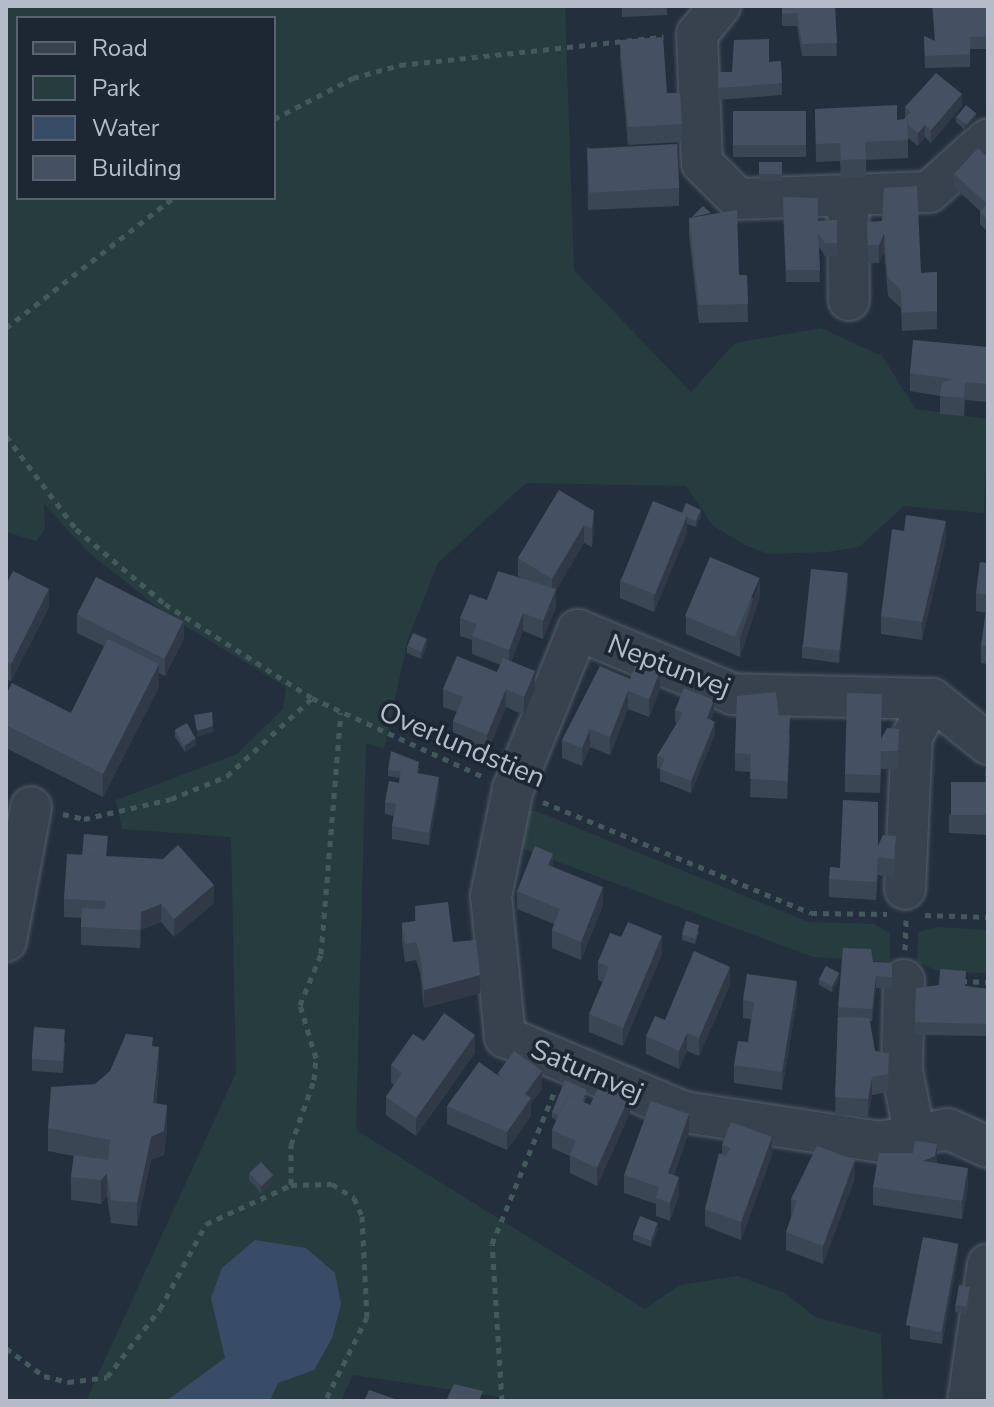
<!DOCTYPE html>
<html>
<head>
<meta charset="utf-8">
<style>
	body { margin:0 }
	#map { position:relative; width:994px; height:1407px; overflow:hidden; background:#242f3e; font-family:"Nunito Sans",sans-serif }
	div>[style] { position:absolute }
	.green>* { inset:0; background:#263c3f }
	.water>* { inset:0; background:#394c67 }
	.path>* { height:5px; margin-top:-2.5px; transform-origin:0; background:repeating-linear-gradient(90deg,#44595c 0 6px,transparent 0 12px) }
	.roads { filter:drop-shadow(0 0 2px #565f6c) drop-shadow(0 0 2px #565f6c) }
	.minor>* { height:40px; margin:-20px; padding:0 20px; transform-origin:20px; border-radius:20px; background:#38414e }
	.wall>* { inset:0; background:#3b4654; transform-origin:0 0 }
	.shaded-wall>* { inset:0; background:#303945 }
	.building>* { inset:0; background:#455162; transform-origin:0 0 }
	span { translate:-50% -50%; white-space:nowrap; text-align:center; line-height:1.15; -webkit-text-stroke:7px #1d2633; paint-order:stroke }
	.street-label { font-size:28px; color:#b4bcc9 }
	.frame { position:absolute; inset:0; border:8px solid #b4bcc9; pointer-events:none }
	.legend { position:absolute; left:16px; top:16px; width:260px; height:184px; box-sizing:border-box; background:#1d2633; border:2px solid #59626f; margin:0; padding:10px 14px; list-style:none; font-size:24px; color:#b4bcc9 }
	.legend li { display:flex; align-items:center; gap:16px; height:40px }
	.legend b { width:40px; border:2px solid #59626f }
</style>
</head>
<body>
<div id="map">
	<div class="green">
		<div style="clip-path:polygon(evenodd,6px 6px,565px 6px,574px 270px,691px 392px,735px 343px,821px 328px,882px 356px,916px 409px,988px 419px,984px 513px,904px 506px,859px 547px,828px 552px,769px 554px,745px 545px,713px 526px,686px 486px,526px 483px,438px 563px,408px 639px,384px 749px,366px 743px,356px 1130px,645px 1309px,679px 1285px,738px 1276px,785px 1293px,815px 1317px,881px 1334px,883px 1401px,526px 1401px,353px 1375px,341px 1401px,86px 1401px,236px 1073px,231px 837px,122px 829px,116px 800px,237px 754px,283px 709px,286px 687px,167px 615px,87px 551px,44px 504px,45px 530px,36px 541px,6px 532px,6px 6px,18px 18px,274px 18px,274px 198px,18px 198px,18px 18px)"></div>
		<div style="clip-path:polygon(521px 811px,536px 811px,809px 922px,874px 924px,890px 933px,890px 962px,813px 957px,513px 845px)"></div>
		<div style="clip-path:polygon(937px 927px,988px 930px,988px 973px,938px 971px,917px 962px,918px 932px)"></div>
	</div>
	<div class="water">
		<div style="clip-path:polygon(255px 1240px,306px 1248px,335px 1273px,341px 1304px,332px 1338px,314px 1370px,278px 1383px,270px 1401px,166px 1401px,225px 1358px,211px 1298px,222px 1268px)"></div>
	</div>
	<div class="path">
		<div style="left:274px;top:119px;width:89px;rotate:-27.4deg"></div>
		<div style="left:353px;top:78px;width:49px;rotate:-15.5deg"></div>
		<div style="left:400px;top:65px;width:265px;rotate:-6.1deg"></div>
		<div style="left:6px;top:328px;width:212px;rotate:-37.9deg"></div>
		<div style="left:6px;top:436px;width:116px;rotate:53deg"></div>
		<div style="left:76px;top:529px;width:116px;rotate:40.1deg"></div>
		<div style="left:165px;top:604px;width:174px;rotate:32.6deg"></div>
		<div style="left:312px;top:698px;width:192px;rotate:24.7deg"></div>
		<div style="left:543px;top:802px;width:290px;rotate:22.5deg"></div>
		<div style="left:811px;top:913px;width:76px;rotate:0.8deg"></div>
		<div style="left:63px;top:814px;width:22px;rotate:13deg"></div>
		<div style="left:84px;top:819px;width:89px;rotate:-12.9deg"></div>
		<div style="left:171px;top:799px;width:61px;rotate:-22.3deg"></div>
		<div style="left:227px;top:776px;width:115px;rotate:-42.5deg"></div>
		<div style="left:925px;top:915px;width:63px;rotate:1.8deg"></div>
		<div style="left:905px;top:950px;width:30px;rotate:-88deg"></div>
		<div style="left:961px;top:981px;width:27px;rotate:2deg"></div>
		<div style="left:291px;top:1185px;width:40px;rotate:-90deg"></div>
		<div style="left:291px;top:1145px;width:69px;rotate:-70.5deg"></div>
		<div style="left:314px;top:1080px;width:22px;rotate:-85deg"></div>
		<div style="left:316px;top:1058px;width:55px;rotate:-106.8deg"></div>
		<div style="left:300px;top:1005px;width:55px;rotate:-67.6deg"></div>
		<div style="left:321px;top:954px;width:242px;rotate:-85.3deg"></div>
		<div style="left:6px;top:1348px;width:47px;rotate:36.4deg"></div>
		<div style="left:44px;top:1376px;width:25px;rotate:14deg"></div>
		<div style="left:68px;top:1382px;width:39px;rotate:-7deg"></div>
		<div style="left:107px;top:1377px;width:86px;rotate:-52.1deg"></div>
		<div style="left:160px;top:1309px;width:97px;rotate:-61.6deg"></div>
		<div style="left:206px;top:1224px;width:94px;rotate:-24.6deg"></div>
		<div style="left:291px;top:1185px;width:41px;rotate:-1.4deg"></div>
		<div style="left:332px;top:1184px;width:26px;rotate:32deg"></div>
		<div style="left:354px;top:1198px;width:20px;rotate:66deg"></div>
		<div style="left:362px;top:1216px;width:101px;rotate:87.2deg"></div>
		<div style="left:367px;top:1317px;width:94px;rotate:116.6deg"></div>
		<div style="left:502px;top:1401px;width:157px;rotate:-93.6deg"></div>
		<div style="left:492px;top:1244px;width:163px;rotate:-67.7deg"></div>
	</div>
	<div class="roads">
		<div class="minor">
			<div style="left:720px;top:6px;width:36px;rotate:129deg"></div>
			<div style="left:697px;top:34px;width:129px;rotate:87.8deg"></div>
			<div style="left:702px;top:163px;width:51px;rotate:45deg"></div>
			<div style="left:738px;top:199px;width:191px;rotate:-2.1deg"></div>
			<div style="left:929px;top:192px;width:79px;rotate:-41.9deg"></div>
			<div style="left:848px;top:195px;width:105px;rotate:89.5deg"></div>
			<div style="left:988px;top:744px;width:72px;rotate:-141.2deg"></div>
			<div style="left:932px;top:699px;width:199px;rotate:-178.6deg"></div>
			<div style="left:733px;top:694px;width:168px;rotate:-157.6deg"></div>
			<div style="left:578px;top:630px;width:172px;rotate:112.2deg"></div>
			<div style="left:513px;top:789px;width:109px;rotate:101.6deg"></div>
			<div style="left:491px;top:896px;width:142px;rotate:84.3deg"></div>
			<div style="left:505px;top:1037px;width:194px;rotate:22.7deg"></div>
			<div style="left:684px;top:1112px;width:199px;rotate:8.7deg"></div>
			<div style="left:881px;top:1142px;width:68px;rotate:-11deg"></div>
			<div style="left:948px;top:1129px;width:44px;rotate:24.2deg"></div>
			<div style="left:905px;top:889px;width:152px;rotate:-87.4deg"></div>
			<div style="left:912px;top:737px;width:43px;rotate:-62.2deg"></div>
			<div style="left:6px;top:941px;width:136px;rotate:-79.4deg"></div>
			<div style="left:904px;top:980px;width:91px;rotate:91.3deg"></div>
			<div style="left:902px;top:1071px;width:66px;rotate:78.7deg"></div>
			<div style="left:968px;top:1401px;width:138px;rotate:-81.7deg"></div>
		</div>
	</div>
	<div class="wall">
		<div style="clip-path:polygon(622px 6px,667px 6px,667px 15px,622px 17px)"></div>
		<div style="clip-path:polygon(782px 6px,835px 6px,837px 56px,802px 56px,797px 26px,782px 26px)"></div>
		<div style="clip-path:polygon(932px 6px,969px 6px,969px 8px,987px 8px,988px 49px,970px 49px,970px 67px,925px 68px,924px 36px,935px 41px)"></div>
		<div style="clip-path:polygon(620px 40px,667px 93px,682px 124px,682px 142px,628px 145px,620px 58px)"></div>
		<div style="clip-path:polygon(781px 61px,782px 95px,718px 100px,718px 72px,732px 72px,769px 62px)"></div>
		<div style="clip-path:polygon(962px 106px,931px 143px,925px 137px,918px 146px,908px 138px,908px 158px,866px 160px,866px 177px,841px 178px,840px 161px,816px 162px,815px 109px,897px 120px,905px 119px,905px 107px)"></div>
		<div style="left:806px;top:111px;width:46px;height:73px;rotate:90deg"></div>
		<div style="clip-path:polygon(956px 116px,976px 120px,965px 130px,956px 122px)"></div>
		<div style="clip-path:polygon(587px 147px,679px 188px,679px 206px,588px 210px)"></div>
		<div style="clip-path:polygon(988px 158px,988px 232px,980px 224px,980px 211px,954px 187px,954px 174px)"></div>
		<div style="clip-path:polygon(759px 163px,782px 174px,782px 181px,759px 181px)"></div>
		<div style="clip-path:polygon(783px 210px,818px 221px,837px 220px,837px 256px,825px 256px,819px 247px,820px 282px,786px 282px)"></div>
		<div style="clip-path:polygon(689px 218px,739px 275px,747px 275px,748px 322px,699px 323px,689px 236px)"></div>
		<div style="clip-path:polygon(867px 222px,921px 273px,937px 272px,937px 329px,902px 331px,901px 308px,888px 296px,884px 252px,879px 263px,868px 263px)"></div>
		<div style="clip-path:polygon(988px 347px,988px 402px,965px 400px,964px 416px,940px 414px,940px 396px,910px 391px,910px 373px)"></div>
		<div style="clip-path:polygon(559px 490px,594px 529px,592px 547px,584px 543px,556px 590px,556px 607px,543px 639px,523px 631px,511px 662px,535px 689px,524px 715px,506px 707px,487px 753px,453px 739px,453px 721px,457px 712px,443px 707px,443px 689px,497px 672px,501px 665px,472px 654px,472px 640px,460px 636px,460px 618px,521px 578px,518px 576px,518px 558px)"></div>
		<div style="clip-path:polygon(682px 513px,701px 516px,696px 527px,687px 524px,687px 533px,654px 612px,620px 598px,620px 580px)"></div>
		<div style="clip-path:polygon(946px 539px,922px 640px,881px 634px,881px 616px)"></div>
		<div style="clip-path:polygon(988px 563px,988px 664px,981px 663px,981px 646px,986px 613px,976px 611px,976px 593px)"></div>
		<div style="clip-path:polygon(6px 585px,49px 607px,11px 681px,6px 679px)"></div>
		<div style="clip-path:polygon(848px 586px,839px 663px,802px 658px,802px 646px)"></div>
		<div style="clip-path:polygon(760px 596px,740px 657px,686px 634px,686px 616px)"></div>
		<div style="clip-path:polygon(77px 615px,184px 639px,165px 676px,159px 673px,159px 687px,103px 797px,6px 748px,6px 695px,71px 713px,104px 646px,77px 633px)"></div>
		<div style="clip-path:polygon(407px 646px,427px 646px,421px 659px,407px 653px)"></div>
		<div style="clip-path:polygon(630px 679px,660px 689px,649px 717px,628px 709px,610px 755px,590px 747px,582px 766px,562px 758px,562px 740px)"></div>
		<div style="clip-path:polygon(675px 710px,714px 712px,711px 720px,715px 734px,691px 793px,660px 781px,660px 769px,657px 768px,657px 756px,677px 723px,675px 722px)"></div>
		<div style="clip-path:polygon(779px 716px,790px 735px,787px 799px,750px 797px,751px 772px,735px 771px,735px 753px)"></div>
		<div style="clip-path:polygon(175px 730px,196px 745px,185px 752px,175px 737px)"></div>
		<div style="clip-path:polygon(882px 739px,899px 747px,898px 769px,881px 769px,880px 793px,845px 792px,845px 774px)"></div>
		<div style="clip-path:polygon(986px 765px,988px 765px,988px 835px,949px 833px,949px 815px,985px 782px)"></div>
		<div style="clip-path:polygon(419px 768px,418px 773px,439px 789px,429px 845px,392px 839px,392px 826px,394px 816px,385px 814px,385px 802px,399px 783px,400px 778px,388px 776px,388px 770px)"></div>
		<div style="clip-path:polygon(878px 845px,896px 854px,894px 877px,878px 875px,876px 900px,829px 897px,829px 879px,840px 868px)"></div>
		<div style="clip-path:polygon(107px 856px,214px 903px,174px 937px,161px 922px,141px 930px,140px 948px,81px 945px,81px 918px,64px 917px,64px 899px)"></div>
		<div style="clip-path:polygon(553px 867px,603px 905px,581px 960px,552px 948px,552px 930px,554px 924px,517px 909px,517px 891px)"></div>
		<div style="clip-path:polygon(415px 906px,453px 942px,480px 993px,424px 1008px,420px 973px,416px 960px,405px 962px,402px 941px,402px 923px,415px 921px)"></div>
		<div style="clip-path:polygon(699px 931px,695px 944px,682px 940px,682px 934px)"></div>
		<div style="clip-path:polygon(662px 954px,623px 1046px,589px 1032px,589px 1014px,603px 982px,598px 980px,598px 962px)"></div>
		<div style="clip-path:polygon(873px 962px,892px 963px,892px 989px,876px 988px,872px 1021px,870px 1021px,875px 1051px,889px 1071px,888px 1092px,872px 1095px,868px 1117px,835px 1115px,838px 1007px)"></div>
		<div style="clip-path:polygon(819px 979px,839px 979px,832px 992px,819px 985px)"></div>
		<div style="clip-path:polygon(730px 985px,699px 1056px,687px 1051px,679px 1069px,646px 1054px,646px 1036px,665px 1020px)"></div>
		<div style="clip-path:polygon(966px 986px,988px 989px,988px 1036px,915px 1035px,915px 1022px)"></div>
		<div style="clip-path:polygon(797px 999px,782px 1090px,734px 1083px,734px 1065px,748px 1042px,751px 1019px,743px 1018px,743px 1000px)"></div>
		<div style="clip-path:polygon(424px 1041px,475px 1053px,416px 1136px,386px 1115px,386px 1097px,394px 1085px,391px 1083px,391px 1065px)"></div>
		<div style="clip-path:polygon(65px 1042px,63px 1073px,32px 1071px,32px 1059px)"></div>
		<div style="clip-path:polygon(153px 1046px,159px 1070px,156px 1104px,167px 1128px,164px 1155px,151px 1160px,137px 1226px,111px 1223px,107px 1196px,101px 1204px,71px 1200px,71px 1177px,74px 1156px,48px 1151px,48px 1128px,95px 1084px)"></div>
		<div style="clip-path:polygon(498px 1073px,542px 1089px,531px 1103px,531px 1116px,507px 1150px,447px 1124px,447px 1106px,498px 1076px)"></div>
		<div style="clip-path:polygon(587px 1096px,584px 1103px,590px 1105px,630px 1113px,597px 1186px,570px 1173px,570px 1156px,552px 1148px,552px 1130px,556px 1120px,552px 1118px,552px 1112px)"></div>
		<div style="clip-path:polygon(689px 1132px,674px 1175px,679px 1195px,670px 1221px,656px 1216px,656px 1204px,624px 1193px,624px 1175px)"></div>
		<div style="clip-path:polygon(722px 1145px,772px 1155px,741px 1240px,705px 1226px,705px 1209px,722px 1155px)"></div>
		<div style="clip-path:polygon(937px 1163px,968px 1186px,962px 1219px,873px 1205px,873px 1187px)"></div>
		<div style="clip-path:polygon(249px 1173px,273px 1181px,261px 1193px,249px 1180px)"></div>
		<div style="clip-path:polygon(855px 1178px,823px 1264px,786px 1250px,786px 1232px,791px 1217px,791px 1199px)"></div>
		<div style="clip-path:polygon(658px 1229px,651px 1247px,633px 1240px,633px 1234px)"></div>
		<div style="clip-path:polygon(958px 1256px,942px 1344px,910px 1339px,910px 1326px)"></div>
		<div style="clip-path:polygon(970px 1293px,967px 1314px,955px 1312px,955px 1305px)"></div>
	</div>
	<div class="shaded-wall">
		<div style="clip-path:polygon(962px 94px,962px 106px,931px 143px,931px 130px)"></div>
		<div style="clip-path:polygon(976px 113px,976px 120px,965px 130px,965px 124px)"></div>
		<div style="clip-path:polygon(925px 125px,925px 137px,918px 146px,918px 133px)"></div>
		<div style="clip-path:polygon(884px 234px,884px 252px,879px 263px,879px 245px)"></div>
		<div style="clip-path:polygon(701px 510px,701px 516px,696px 527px,696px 521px)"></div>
		<div style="clip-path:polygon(594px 511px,594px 529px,592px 547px,592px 529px)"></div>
		<div style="clip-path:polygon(687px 515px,687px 533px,654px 612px,654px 594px)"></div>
		<div style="clip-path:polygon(946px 521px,946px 539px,922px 640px,922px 622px)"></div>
		<div style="clip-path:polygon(584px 525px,584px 543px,556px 590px,556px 607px,543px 639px,543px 621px,552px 597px,552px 579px)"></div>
		<div style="clip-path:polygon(848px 573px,848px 586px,839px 663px,839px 650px)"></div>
		<div style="clip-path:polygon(760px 578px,760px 596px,740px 657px,740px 639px)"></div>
		<div style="clip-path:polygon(49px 589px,49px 607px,11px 681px,11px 664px)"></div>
		<div style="clip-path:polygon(523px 613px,523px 631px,509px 668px,509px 650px)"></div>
		<div style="clip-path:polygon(184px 621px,184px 639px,165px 676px,165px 658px)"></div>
		<div style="clip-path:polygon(427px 639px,427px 646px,421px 659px,421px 653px)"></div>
		<div style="clip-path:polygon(159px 664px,159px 687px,103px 797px,103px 774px)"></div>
		<div style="clip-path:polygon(535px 671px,535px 689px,524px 715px,524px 697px)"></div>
		<div style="clip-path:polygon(660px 671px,660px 689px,649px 717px,649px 699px)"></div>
		<div style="clip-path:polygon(506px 689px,506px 707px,487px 753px,487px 735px)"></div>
		<div style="clip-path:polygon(628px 691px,628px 709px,610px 755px,610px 737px)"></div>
		<div style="clip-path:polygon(714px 700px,714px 712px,707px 731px,707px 718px)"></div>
		<div style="clip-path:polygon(715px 722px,715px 734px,691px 793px,691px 781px)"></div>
		<div style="clip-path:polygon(213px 726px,213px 732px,197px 737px,197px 731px)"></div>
		<div style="clip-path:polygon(590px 729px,590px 747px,582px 766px,582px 748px)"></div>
		<div style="clip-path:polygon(196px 739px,196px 745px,185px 752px,185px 746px)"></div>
		<div style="clip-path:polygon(439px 777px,439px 789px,429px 845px,429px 833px)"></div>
		<div style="clip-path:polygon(553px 854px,553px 872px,548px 865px)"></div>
		<div style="clip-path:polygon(214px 885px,214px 903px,174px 937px,174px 919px)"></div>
		<div style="clip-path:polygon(603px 887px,603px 905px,581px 960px,581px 942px)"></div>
		<div style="clip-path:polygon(161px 904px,161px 922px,141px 930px,140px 948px,141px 912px)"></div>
		<div style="clip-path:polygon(662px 936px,662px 954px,623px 1046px,623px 1028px)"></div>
		<div style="clip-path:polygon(730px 967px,730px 985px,699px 1056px,699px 1038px)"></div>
		<div style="clip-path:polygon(839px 973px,839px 979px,832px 992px,832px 986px)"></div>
		<div style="clip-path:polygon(480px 975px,480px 993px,424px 1008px,424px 990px)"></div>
		<div style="clip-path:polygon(876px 976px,876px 988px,872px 1021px,872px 1009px)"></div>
		<div style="clip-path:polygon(797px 981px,797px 999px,782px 1090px,782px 1072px)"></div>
		<div style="clip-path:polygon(687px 1033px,687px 1051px,679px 1069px,679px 1051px)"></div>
		<div style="clip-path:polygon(475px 1035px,475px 1053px,416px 1136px,416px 1118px)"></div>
		<div style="clip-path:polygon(159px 1047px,159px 1070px,153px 1126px,153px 1103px)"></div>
		<div style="clip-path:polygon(542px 1071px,542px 1089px,531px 1103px,531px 1116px,507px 1150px,507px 1132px,525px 1094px)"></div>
		<div style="clip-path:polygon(872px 1077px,872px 1095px,868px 1117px,868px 1099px)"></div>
		<div style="clip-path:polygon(630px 1095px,630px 1113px,597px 1186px,597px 1168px)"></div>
		<div style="clip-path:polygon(167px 1105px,167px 1128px,164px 1155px,151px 1160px,137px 1226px,137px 1203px,151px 1137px)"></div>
		<div style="clip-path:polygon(689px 1114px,689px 1132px,668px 1191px,668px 1173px)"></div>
		<div style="clip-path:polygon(772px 1137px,772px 1155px,741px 1240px,741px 1222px)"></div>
		<div style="clip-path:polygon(937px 1144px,937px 1162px,935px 1174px,923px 1161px)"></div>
		<div style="clip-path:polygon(855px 1160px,855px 1178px,823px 1264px,823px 1246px)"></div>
		<div style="clip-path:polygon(968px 1168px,968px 1186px,962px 1219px,962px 1201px)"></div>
		<div style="clip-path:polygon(107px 1173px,107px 1196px,101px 1204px,101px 1180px)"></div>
		<div style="clip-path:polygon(273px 1175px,273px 1181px,261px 1193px,261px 1187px)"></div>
		<div style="clip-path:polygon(679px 1177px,679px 1195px,670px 1221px,670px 1203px)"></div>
		<div style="clip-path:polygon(658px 1223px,658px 1229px,651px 1247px,651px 1241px)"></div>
		<div style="clip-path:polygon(958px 1244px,958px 1256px,942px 1344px,942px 1332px)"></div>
	</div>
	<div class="building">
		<div style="clip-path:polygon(782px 6px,835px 6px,837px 43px,802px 44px,797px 13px,782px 14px)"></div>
		<div style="clip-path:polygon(933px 6px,969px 6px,969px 8px,987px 8px,988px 36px,970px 37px,970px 54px,925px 56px,924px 36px,935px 41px)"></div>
		<div style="clip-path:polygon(663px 37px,667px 93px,680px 93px,682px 124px,628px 127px,620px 40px)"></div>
		<div style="clip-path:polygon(769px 39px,769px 62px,781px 61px,782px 83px,718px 88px,718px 72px,732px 72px,734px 40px)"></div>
		<div style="clip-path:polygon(936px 73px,962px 94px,931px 130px,925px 125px,918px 133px,908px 125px,907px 119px,904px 119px,911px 112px,905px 107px)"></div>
		<div style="clip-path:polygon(897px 105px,897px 120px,907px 119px,908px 140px,865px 142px,866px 159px,841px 160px,840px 143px,816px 144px,815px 109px)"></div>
		<div style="left:966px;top:105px;width:13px;height:15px;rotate:39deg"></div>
		<div style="left:806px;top:111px;width:34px;height:73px;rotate:90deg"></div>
		<div style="left:677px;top:144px;width:44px;height:90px;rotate:87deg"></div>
		<div style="clip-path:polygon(978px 148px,988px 158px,988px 220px,980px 212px,987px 204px,954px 174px)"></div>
		<div style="left:782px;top:162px;width:12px;height:23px;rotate:90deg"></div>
		<div style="clip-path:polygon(917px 186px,921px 273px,937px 272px,937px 311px,902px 313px,901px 290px,888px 278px,884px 234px,879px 245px,868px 245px,867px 222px,882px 221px,884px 188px)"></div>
		<div style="clip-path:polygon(783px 197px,818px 198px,818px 221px,837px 220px,837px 243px,825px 243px,818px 233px,820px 270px,786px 270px)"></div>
		<div style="clip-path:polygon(703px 206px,711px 213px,692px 217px)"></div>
		<div style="clip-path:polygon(737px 210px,739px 275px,747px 275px,748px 304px,699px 305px,689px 218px)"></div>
		<div style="clip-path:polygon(913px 340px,988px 347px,988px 384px,965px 382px,964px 398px,940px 396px,942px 383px,952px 379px,910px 373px)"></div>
		<div style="clip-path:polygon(559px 490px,594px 511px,592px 529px,584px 525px,552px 579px,518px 558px)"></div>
		<div style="left:653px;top:501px;width:37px;height:86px;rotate:22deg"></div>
		<div style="clip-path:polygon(686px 503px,701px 510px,696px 521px,687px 517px,687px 515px,682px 513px)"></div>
		<div style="clip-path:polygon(906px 515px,946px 521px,922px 622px,881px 616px,892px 529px,904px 531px)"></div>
		<div style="left:710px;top:557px;width:54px;height:64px;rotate:23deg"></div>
		<div style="clip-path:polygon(980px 562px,988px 563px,988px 595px,976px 593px)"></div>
		<div style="left:811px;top:569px;width:37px;height:78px;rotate:6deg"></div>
		<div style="clip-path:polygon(13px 571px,49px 589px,11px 664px,6px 661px,6px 585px)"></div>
		<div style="clip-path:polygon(498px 571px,556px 589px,543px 621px,523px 613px,509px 650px,472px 636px,477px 624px,460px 618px,470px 594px,487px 600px)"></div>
		<div style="left:96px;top:577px;width:98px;height:42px;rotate:27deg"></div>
		<div style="clip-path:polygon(988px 596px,988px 646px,981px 646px)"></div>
		<div style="left:413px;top:633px;width:15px;height:14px;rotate:23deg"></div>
		<div style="clip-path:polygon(108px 639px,159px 664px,103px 774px,6px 725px,6px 695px,12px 683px,71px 713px)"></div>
		<div style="clip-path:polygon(457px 656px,497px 672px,503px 658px,535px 671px,524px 697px,506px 689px,487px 735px,453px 721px,463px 697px,443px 689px)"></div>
		<div style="clip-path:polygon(637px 662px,660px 671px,649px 699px,628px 691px,610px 737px,590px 729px,582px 748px,562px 740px,600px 666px,630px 679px)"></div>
		<div style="clip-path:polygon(684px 688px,714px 700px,707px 718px,715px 722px,691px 781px,660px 769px,665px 759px,657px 756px,683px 713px,675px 710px)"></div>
		<div style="clip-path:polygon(776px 692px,779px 716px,790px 717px,787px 781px,750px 779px,751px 754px,735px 753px,737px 696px)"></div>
		<div style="clip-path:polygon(847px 693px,882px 694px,881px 739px,887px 728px,899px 729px,898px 751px,881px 751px,880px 775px,845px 774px)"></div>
		<div style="clip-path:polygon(212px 712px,213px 726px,197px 731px,194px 715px)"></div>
		<div style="left:187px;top:723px;width:18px;height:14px;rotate:61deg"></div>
		<div style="clip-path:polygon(391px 751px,419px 762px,417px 773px,388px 770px)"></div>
		<div style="clip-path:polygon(986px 765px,988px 765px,988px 778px,985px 776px)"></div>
		<div style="clip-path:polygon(401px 770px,439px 777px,429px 833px,392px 826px,396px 804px,385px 802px,389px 781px,399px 783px)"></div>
		<div style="left:951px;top:782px;width:37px;height:33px"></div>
		<div style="clip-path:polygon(843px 800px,878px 802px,878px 846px,883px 835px,896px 836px,894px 859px,878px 857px,876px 882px,829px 879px,830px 867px,840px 868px)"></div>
		<div style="left:84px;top:834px;width:24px;height:21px;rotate:5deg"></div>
		<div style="clip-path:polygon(178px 845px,214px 885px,174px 919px,161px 904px,141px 912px,140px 930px,81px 927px,82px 908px,105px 909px,106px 901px,64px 899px,67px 854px,163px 859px)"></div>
		<div style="clip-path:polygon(535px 846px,553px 854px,548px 865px,603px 887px,581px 942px,552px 930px,560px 909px,517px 891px)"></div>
		<div style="clip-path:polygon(448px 902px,453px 942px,476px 940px,480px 975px,424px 990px,420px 955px,416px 942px,405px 944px,402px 923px,416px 921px,415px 906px)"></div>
		<div style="left:686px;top:921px;width:14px;height:14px;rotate:17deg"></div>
		<div style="clip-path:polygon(628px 922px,662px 936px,623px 1028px,589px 1014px,609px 967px,598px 962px,610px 933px,621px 937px)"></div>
		<div style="clip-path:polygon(843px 948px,871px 949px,873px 962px,892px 963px,892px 977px,876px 976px,872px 1009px,838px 1007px)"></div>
		<div style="clip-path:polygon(694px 951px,730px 967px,699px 1038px,687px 1033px,679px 1051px,646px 1036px,655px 1016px,665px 1020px)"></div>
		<div style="left:826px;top:966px;width:15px;height:15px;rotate:28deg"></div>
		<div style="clip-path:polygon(940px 969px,966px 971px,965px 986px,988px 989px,988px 1024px,915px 1022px,916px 988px,939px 985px)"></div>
		<div style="clip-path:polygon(747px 974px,797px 981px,782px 1072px,734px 1065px,738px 1041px,748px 1042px,754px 1002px,743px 1000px)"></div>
		<div style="clip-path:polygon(444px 1013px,475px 1035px,416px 1118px,386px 1097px,402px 1073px,391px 1065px,413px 1034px,424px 1041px)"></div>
		<div style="clip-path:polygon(838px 1017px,869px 1018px,875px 1051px,889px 1053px,888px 1074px,872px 1077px,868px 1099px,835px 1097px)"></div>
		<div style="left:34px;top:1027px;width:31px;height:32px;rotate:4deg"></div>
		<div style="clip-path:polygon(126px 1034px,153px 1037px,152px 1046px,159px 1047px,153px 1103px,167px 1105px,164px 1131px,151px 1137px,137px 1203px,111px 1200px,107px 1173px,101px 1180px,71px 1177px,74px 1155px,108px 1160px,110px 1140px,48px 1128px,51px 1087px,95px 1084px,110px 1071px)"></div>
		<div style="clip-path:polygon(514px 1051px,542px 1071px,525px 1094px,531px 1098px,507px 1132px,447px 1106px,479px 1062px,503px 1079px,498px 1073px)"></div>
		<div style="clip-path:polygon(565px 1080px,587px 1090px,582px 1102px,568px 1095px,559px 1115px,552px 1112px)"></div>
		<div style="clip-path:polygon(601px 1082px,630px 1095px,597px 1168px,570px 1155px,576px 1141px,552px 1130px,568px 1095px,590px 1105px)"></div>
		<div style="clip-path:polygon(651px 1101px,689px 1114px,668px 1173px,679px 1177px,670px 1203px,656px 1198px,659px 1187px,624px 1175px)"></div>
		<div style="clip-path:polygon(731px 1122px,772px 1137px,741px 1222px,705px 1209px,719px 1153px,726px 1156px,730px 1148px,722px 1145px)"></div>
		<div style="clip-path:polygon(915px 1141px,937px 1144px,935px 1156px,923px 1161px,968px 1168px,962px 1201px,873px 1187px,879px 1153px,913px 1153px)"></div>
		<div style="clip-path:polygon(817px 1146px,855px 1160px,823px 1246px,786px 1232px,797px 1201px,791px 1199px)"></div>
		<div style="left:261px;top:1162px;width:18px;height:16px;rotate:47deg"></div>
		<div style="left:640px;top:1216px;width:19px;height:19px;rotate:21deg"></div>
		<div style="left:923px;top:1237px;width:36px;height:90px;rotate:11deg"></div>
		<div style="left:959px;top:1285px;width:11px;height:20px;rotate:10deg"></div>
		<div style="clip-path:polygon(454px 1384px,483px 1391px,479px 1401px,446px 1401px)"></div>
		<div style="clip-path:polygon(369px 1390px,401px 1401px,364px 1401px)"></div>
	</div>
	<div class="street-label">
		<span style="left:669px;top:666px;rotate:21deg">Neptunvej</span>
		<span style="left:462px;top:745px;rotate:23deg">Overlundstien</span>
		<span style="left:587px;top:1071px;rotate:23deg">Saturnvej</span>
	</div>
	<div class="frame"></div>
	<ul class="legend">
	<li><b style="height:10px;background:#38414e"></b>Road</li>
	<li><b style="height:22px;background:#263c3f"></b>Park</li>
	<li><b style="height:22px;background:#394c67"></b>Water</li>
	<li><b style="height:22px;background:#455162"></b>Building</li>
	</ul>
</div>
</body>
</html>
